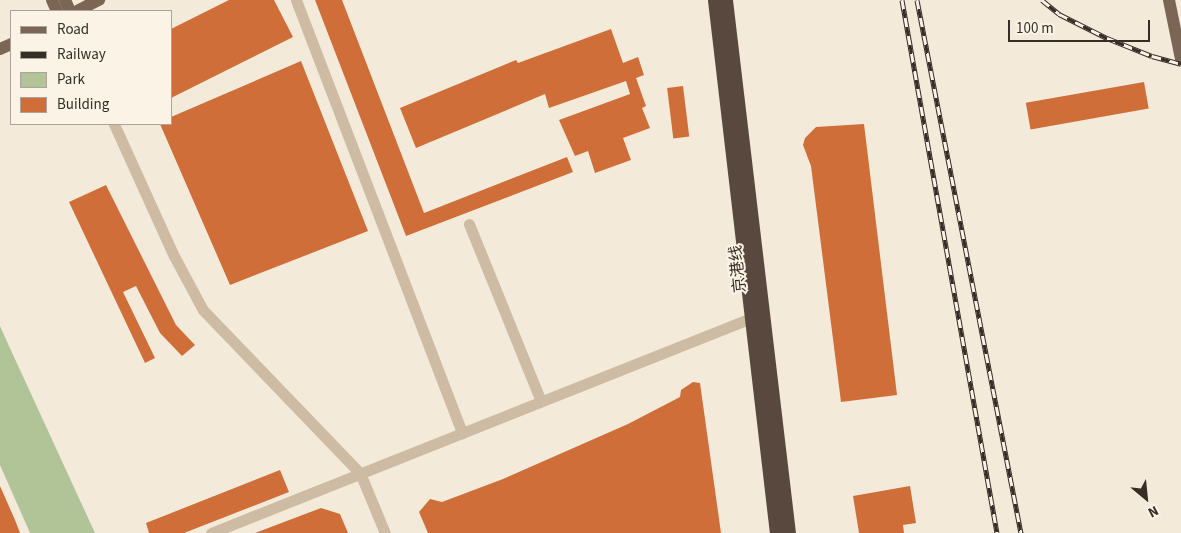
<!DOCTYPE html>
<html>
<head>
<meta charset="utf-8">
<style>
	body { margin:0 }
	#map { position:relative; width:1181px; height:533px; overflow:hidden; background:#f4ead9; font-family:"Source Sans 3","Noto Sans SC",sans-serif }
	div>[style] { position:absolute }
	.green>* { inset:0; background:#b1c498 }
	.building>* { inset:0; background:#d06e3a; transform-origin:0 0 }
	.minor>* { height:11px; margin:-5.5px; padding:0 5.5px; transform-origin:5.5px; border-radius:5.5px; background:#cdbba4 }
	.major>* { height:12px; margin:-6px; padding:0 6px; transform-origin:6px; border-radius:6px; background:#7b6656 }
	.highway>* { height:15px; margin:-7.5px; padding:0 7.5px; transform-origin:7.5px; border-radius:7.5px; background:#59483d }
	.rail>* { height:5px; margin-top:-2.5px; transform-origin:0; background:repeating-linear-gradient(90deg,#fbf3e6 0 9px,#372d26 0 18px); box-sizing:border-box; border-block:1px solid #372d26 }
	span { translate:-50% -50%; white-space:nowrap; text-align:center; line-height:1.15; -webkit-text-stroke:4px #fbf3e6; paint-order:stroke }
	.street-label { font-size:16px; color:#372d26 }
	.legend { position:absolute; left:10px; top:10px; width:162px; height:115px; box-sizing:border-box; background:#fbf3e6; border:1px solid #ada499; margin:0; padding:6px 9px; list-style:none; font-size:15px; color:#372d26 }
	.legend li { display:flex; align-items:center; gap:10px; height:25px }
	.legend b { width:25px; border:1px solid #ada499 }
	.north { position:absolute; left:1121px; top:473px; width:50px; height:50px; -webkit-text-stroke:4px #fbf3e6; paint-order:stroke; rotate:152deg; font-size:14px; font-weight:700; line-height:20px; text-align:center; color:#372d26 }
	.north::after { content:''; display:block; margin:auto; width:18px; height:22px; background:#372d26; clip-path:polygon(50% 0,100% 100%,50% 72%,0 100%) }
	.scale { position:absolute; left:1008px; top:20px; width:142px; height:22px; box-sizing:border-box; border:2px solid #372d26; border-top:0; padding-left:6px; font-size:15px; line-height:18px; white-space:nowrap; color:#372d26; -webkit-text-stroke:4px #fbf3e6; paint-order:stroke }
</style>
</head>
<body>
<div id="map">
	<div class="green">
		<div style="clip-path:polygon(0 326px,9px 346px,95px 533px,30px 533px,0 465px)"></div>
	</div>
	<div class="building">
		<div style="clip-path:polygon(229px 0,274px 0,293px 37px,171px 98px,171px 29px)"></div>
		<div style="clip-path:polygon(315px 0,342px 0,424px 213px,567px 157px,573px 172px,406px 236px)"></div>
		<div style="clip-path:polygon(611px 29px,623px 63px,638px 57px,644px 75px,636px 78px,646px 106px,642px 108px,650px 128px,623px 138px,631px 160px,595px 173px,588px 151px,575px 156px,559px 120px,630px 94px,626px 81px,549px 108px,545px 94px,416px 148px,400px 108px,516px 60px,518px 63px)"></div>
		<div style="clip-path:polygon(301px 61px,368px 231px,230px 285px,160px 124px,171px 124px,171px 117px)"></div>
		<div style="left:1144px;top:82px;width:27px;height:120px;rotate:80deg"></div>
		<div style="left:683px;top:86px;width:51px;height:16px;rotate:83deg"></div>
		<div style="clip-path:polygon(864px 124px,897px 395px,841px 402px,811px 166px,803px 145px,805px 138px,816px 127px)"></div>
		<div style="clip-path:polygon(106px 185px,176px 325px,195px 345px,182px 356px,160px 333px,136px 286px,123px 292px,155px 358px,145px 363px,69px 202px)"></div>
		<div style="clip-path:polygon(693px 382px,700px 383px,721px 533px,428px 533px,419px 512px,430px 499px,442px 502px,503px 479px,628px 424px,680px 397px,681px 390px)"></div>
		<div style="clip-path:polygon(280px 470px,289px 492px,184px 533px,149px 533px,146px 523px)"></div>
		<div style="clip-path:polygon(0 486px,15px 520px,20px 533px,0 533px)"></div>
		<div style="clip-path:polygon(910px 486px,916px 523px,903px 525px,904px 533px,859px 533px,853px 496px)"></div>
		<div style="clip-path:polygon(321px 508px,340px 514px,348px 533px,255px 533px)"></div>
	</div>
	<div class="minor">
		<div style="left:296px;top:0;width:464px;rotate:69deg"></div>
		<div style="left:114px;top:124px;width:145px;rotate:65.6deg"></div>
		<div style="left:174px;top:256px;width:61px;rotate:61.8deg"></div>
		<div style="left:203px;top:310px;width:226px;rotate:46.1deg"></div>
		<div style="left:360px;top:473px;width:65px;rotate:67.4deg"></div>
		<div style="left:469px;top:224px;width:191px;rotate:67.9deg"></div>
		<div style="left:211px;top:533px;width:581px;rotate:-21.71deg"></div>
	</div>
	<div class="major">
		<div style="left:52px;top:0;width:12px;rotate:66deg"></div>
		<div style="left:65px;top:0;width:12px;rotate:66deg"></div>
		<div style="left:1169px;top:0;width:60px;rotate:78.5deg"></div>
		<div style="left:77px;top:11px;width:25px;rotate:-27deg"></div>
		<div style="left:0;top:49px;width:12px;rotate:-24deg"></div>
	</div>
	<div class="highway">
		<div style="left:715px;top:0;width:537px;rotate:83.37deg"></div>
		<div style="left:725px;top:0;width:537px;rotate:83.26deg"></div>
	</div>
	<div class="rail">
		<div style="left:902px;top:0;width:541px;rotate:79.89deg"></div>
		<div style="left:917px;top:0;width:543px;rotate:78.96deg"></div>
		<div style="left:1042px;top:0;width:22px;rotate:39deg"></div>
		<div style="left:1059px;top:14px;width:54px;rotate:26.6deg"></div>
		<div style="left:1107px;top:38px;width:48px;rotate:21.8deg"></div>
		<div style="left:1152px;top:56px;width:30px;rotate:15deg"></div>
	</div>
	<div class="street-label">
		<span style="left:738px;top:269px;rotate:-96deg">京港线</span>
	</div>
	<ul class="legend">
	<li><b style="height:6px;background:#7b6656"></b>Road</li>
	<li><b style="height:6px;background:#372d26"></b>Railway</li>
	<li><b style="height:14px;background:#b1c498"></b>Park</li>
	<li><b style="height:14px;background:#d06e3a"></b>Building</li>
	</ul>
	<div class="north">N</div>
	<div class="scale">100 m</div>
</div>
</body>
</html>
